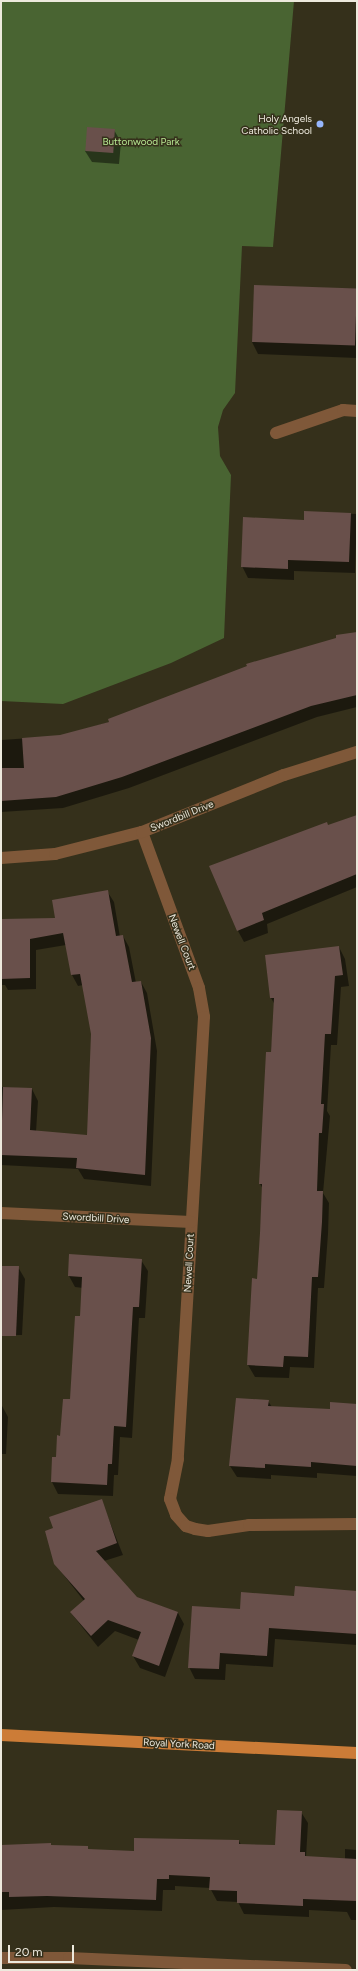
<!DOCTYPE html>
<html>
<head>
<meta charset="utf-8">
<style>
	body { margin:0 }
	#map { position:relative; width:358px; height:1971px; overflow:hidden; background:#35301b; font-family:Figtree,sans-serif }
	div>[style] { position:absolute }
	.green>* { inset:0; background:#496432 }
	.shadow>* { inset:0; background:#0007 }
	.building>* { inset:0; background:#69504b; transform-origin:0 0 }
	.minor>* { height:12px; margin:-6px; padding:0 6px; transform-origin:6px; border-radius:6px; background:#7f5839 }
	.major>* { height:12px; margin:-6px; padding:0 6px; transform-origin:6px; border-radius:6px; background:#cc7c37 }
	.dots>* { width:11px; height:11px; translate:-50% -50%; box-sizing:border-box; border:2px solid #35301b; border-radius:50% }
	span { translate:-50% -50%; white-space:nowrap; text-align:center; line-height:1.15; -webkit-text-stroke:3px #35301b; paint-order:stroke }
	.poi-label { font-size:10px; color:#ede9dd }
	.right { translate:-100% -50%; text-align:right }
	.park-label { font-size:10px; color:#b6e691 }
	.street-label { font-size:10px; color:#ede9dd }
	.frame { position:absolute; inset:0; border:2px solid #ede9dd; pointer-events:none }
	.scale { position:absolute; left:8px; top:1945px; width:66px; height:18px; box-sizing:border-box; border:2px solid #ede9dd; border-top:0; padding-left:5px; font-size:12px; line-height:14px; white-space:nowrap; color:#ede9dd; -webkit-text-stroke:3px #35301b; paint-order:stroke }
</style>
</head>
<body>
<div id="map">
	<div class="green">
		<div style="clip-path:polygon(1px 1px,294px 1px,273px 247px,242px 246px,235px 393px,223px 410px,218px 427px,220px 456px,231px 475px,224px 638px,171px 663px,63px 704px,1px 701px)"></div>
	</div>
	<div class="shadow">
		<div style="clip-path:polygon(114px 130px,121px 142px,119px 164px,92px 162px,85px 151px)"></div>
		<div style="clip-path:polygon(255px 286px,357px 289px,357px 358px,258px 354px,252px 342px)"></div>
		<div style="clip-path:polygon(305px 512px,357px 514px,355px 573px,294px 571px,294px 580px,248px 578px,242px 566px,305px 521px)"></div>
		<div style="clip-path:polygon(357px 633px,357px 707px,317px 717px,129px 788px,63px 808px,1px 812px,1px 740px,60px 736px,110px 722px)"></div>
		<div style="clip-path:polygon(357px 817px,357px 887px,267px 924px,268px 933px,244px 942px,238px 931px,328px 826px)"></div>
		<div style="clip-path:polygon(107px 891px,114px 902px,120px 937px,123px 936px,129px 947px,136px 983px,141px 982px,147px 993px,157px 1051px,151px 1186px,84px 1179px,78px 1169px,1px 1165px,1px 1087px,32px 1089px,38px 1101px,36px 1132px,88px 1137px,92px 1034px,83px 985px,78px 986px,72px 975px,66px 945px,36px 950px,36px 989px,8px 990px,5px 985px,1px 985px,1px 920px,57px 919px)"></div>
		<div style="clip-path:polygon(339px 947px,345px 959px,349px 986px,341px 987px,337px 1045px,331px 1045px,327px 1111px,330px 1116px,323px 1193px,329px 1203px,328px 1234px,324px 1288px,318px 1288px,314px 1368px,290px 1367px,289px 1378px,255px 1377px,248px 1365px,253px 1279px,258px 1280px,263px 1189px,260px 1184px,275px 1005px,271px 998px)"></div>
		<div style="clip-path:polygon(70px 1255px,141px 1260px,148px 1271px,145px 1318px,139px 1318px,132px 1438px,120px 1437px,118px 1475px,114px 1475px,113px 1496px,58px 1494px,52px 1482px,53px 1458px,57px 1458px,71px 1400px,81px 1317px,83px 1288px,75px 1287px,69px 1276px)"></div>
		<div style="clip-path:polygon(1px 1267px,18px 1267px,25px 1279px,22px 1335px,1px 1335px)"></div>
		<div style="clip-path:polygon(237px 1399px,268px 1401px,272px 1407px,330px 1410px,357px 1405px,357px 1476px,317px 1473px,317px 1478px,271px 1475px,271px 1479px,237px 1477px,230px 1466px)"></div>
		<div style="clip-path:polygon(1px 1404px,8px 1417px,6px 1454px,1px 1454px)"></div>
		<div style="clip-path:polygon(101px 1500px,123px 1555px,104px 1561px,136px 1598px,178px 1613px,184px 1624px,165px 1677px,140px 1668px,133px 1656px,139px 1640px,115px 1631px,98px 1647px,71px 1613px,84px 1601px,55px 1564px,54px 1528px)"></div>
		<div style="clip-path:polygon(354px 1591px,357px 1591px,357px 1645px,275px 1639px,273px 1667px,226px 1664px,225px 1680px,195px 1679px,189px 1667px,241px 1610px,295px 1597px)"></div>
		<div style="clip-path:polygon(301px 1812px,308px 1823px,306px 1857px,345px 1859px,345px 1849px,357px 1850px,357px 1920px,351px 1920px,347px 1912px,309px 1910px,309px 1917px,244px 1914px,238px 1902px,217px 1901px,210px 1888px,175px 1886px,175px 1890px,163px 1890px,162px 1911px,54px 1907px,1px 1910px,1px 1846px,135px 1852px,239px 1841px,241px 1845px,276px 1846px)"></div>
	</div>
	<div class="building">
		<div style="left:87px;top:127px;width:28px;height:24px;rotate:4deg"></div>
		<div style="left:254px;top:285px;width:103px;height:57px;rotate:2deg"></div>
		<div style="clip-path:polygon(304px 511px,351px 513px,349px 562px,288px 560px,288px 569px,241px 567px,243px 517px,304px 520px)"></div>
		<div style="clip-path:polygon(357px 632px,357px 695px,311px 706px,122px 777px,56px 797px,1px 801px,1px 768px,24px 768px,22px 738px,60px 735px,109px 722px,108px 719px,247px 666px,246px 664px,336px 638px,336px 635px)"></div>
		<div style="clip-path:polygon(357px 815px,357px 874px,262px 913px,264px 920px,237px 931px,209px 866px,327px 822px,328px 825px)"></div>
		<div style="clip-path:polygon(108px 890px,116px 936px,123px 935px,132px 982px,141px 981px,151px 1038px,145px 1175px,76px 1168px,77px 1158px,1px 1155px,3px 1087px,32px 1088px,30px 1130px,87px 1135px,91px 1034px,80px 974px,71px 975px,63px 933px,30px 939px,30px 978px,1px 979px,1px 919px,55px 918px,52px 900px)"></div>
		<div style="clip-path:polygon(339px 946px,343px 975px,335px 976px,331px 1034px,325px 1034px,321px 1104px,324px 1104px,322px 1133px,319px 1133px,317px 1191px,323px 1191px,322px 1222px,318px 1277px,312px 1277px,308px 1357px,284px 1356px,283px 1367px,247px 1365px,252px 1278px,257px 1279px,260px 1233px,262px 1184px,259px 1184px,266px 1052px,271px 1052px,274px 998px,270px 998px,265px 955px)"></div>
		<div style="clip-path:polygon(69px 1254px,142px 1259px,139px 1307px,133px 1307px,126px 1427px,114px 1426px,112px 1464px,108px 1464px,107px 1485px,51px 1482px,52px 1457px,56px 1457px,57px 1435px,60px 1436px,63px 1399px,70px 1399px,75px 1316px,80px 1316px,82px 1277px,68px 1276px)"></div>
		<div style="clip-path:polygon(1px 1266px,19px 1266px,16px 1336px,1px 1336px)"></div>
		<div style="clip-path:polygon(236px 1398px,269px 1400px,268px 1406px,330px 1409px,330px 1402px,357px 1404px,357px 1466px,311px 1462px,311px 1467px,265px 1464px,265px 1468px,229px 1466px)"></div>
		<div style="clip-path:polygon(102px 1499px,117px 1543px,96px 1551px,137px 1597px,178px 1612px,159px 1666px,132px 1656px,141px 1632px,108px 1620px,91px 1636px,70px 1612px,85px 1599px,54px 1564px,45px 1531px,53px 1528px,49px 1517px)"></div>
		<div style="clip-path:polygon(295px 1586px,357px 1591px,357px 1634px,269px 1628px,267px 1656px,220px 1653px,219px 1669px,188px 1668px,192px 1606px,240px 1609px,241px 1592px,294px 1596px)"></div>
		<div style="clip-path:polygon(277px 1810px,302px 1811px,300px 1852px,305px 1852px,305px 1856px,357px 1859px,357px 1901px,303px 1899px,303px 1906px,237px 1903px,237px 1891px,209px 1890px,210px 1877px,169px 1875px,169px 1879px,157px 1879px,156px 1900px,47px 1896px,9px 1897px,9px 1892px,1px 1892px,1px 1845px,51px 1843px,51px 1845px,88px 1846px,88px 1849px,134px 1851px,134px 1838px,239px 1840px,239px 1844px,275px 1845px)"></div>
	</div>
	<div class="minor">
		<div style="left:276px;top:433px;width:71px;rotate:-18.9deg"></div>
		<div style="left:343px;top:410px;width:14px;rotate:4deg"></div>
		<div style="left:142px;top:832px;width:166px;rotate:69.9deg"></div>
		<div style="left:199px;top:988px;width:29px;rotate:80deg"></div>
		<div style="left:204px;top:1017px;width:443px;rotate:93.4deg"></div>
		<div style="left:178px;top:1459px;width:41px;rotate:101.3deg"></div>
		<div style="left:170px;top:1499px;width:17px;rotate:69deg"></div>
		<div style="left:176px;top:1515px;width:15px;rotate:48deg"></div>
		<div style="left:186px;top:1526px;width:9px;rotate:18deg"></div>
		<div style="left:195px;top:1529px;width:13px;rotate:9deg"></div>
		<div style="left:208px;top:1531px;width:41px;rotate:-8.3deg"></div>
		<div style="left:249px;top:1525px;width:108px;rotate:-0.5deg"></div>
		<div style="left:1px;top:858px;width:54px;rotate:-4.2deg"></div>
		<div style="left:55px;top:854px;width:90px;rotate:-14.2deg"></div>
		<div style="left:142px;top:832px;width:153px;rotate:-21.9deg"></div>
		<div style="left:284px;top:775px;width:77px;rotate:-17.5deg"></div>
		<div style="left:1px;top:1213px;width:190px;rotate:2.7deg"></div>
		<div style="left:1px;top:1958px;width:68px"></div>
		<div style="left:69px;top:1958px;width:277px;rotate:2.5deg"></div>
	</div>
	<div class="major">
		<div style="left:1px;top:1735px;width:356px;rotate:2.9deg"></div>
	</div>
	<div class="dots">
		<div style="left:320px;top:124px;background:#96b6fd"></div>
	</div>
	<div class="poi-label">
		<span class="right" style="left:312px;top:124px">Holy Angels<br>Catholic School</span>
	</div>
	<div class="park-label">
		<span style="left:141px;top:142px">Buttonwood Park</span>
	</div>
	<div class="street-label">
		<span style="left:182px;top:816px;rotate:-22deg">Swordbill Drive</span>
		<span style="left:182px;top:942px;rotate:69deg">Newell Court</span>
		<span style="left:96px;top:1218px;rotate:3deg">Swordbill Drive</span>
		<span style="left:189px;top:1263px;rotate:-87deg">Newell Court</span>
		<span style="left:179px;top:1744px;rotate:3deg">Royal York Road</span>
	</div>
	<div class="frame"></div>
	<div class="scale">20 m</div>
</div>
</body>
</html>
